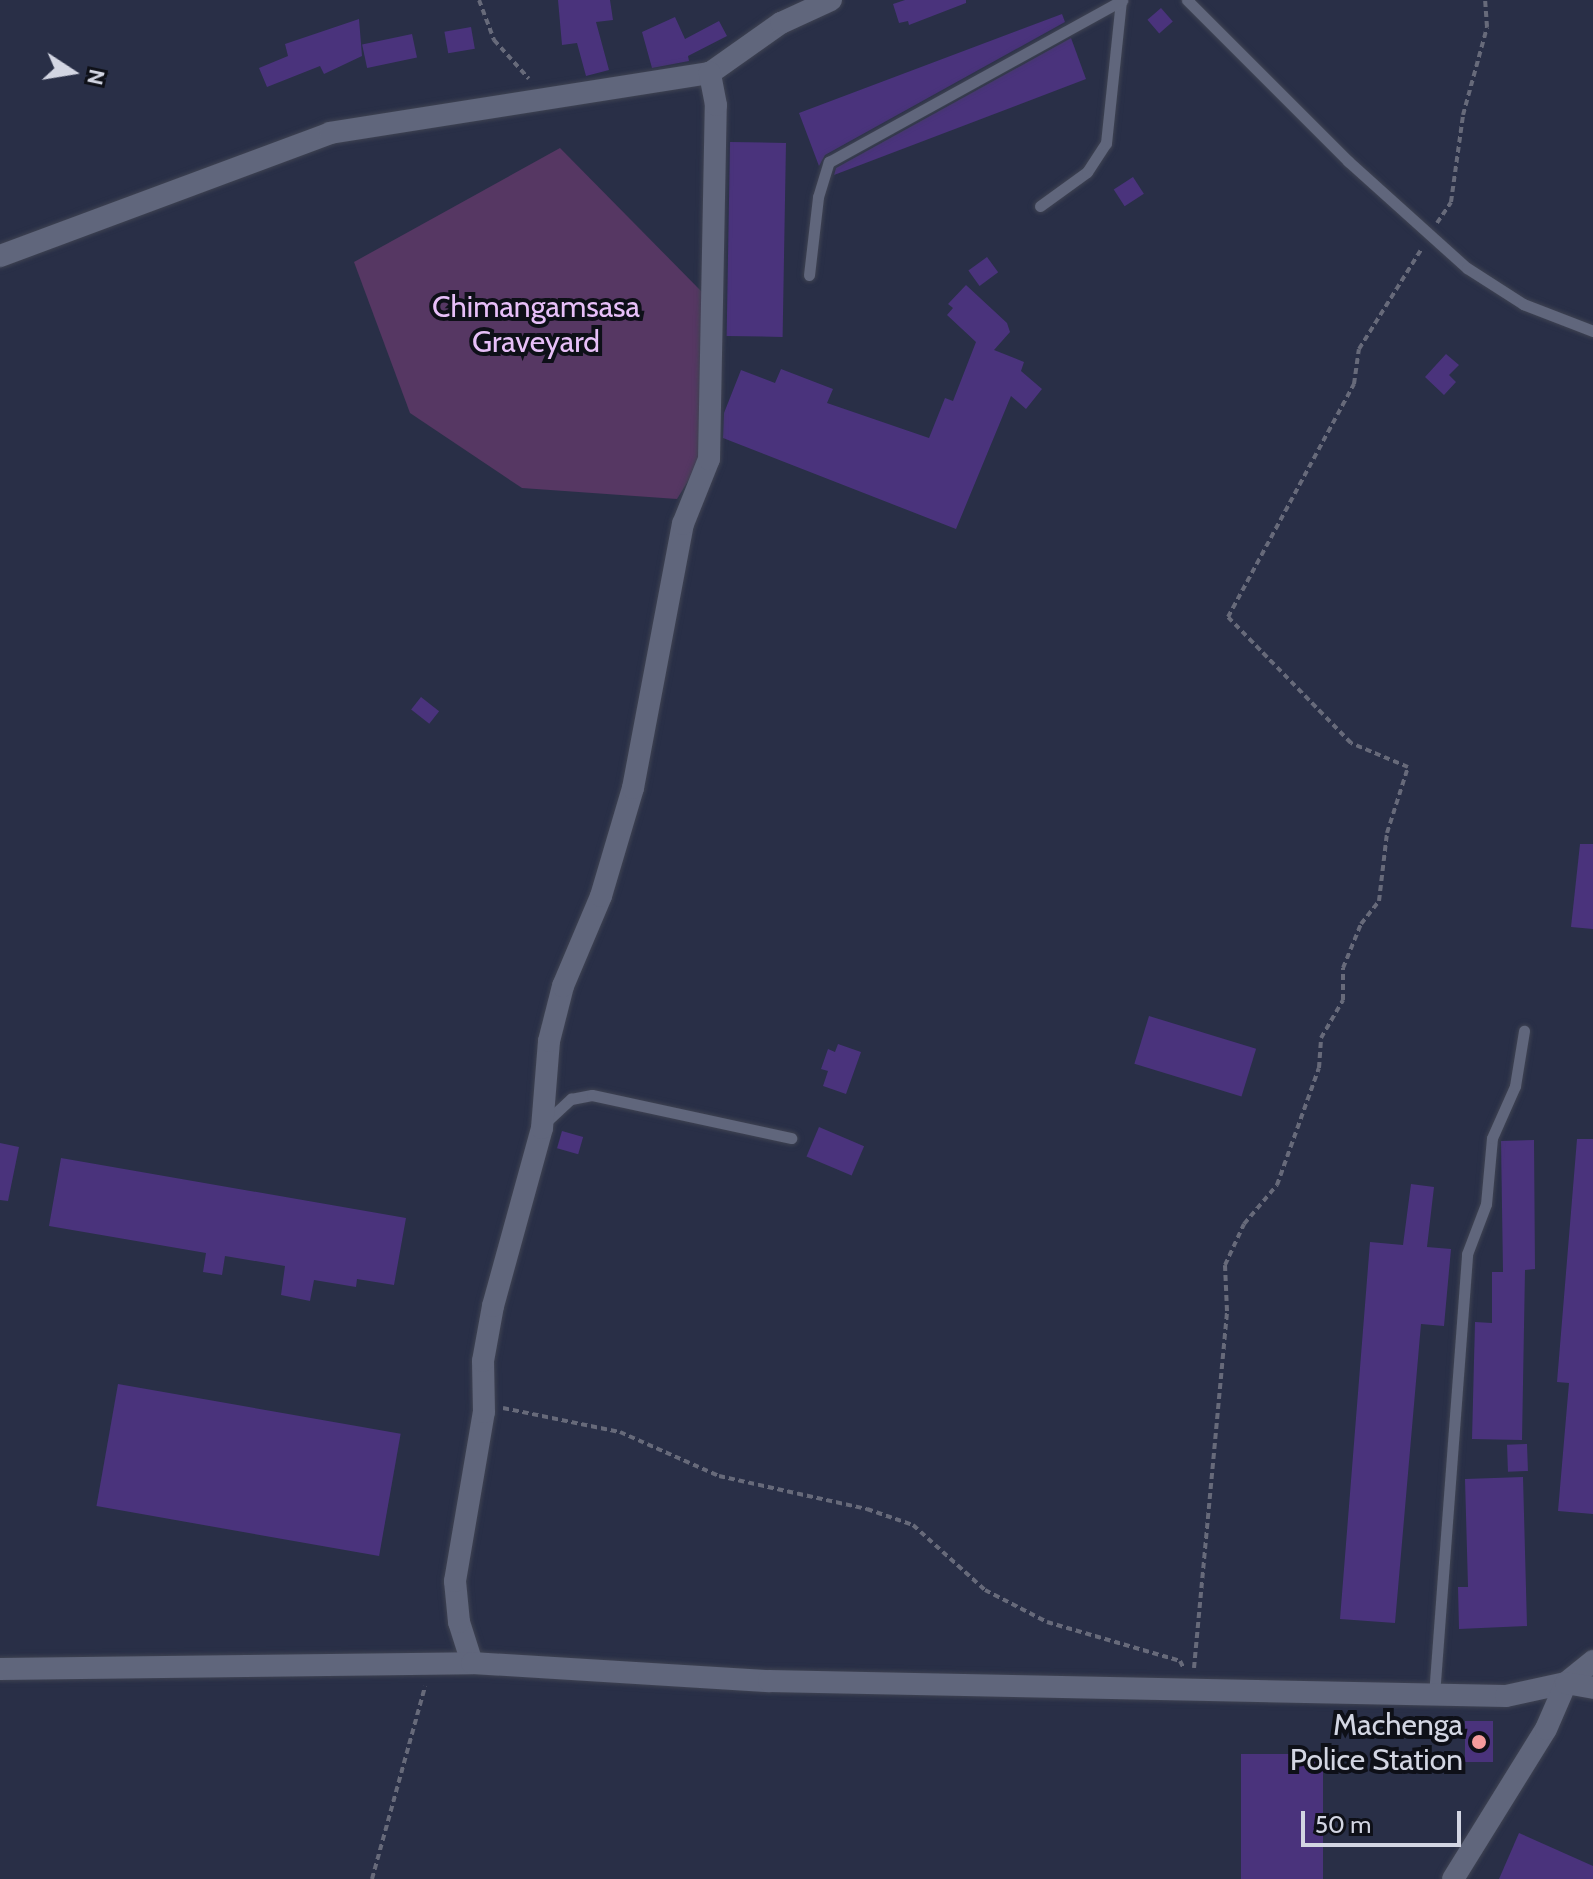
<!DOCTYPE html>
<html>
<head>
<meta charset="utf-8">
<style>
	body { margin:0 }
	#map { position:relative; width:1593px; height:1879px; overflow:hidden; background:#222638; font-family:Cabin,sans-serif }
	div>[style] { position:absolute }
	.built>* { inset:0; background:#292f47; transform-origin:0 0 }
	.green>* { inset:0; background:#563763 }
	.building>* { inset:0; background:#4a337c; transform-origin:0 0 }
	.path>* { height:4px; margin-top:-2px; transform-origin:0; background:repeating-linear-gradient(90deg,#676a7a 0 6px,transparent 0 10px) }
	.roads { filter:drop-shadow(0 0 2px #3f4352) drop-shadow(0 0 2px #3f4352) }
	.lane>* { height:11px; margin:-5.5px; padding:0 5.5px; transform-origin:5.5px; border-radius:5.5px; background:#60667c }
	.street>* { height:22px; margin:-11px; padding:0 11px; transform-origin:11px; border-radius:11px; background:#60667c }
	.dots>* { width:22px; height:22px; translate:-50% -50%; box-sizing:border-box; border:4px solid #0e1018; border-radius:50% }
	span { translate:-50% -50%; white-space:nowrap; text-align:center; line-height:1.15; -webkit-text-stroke:8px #0e1018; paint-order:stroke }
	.park-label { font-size:30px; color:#e7bff8 }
	.poi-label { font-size:30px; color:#d3d6e3 }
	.right { translate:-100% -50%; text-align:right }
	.north { position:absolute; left:32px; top:32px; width:80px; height:80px; -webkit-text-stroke:6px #0e1018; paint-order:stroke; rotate:102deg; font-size:22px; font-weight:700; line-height:32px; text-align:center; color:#d3d6e3 }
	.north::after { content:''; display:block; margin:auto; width:28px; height:36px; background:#d3d6e3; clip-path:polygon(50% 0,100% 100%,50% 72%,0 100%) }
	.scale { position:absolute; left:1301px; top:1811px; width:160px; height:36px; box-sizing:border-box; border:4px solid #d3d6e3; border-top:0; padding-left:10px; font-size:24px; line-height:28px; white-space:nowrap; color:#d3d6e3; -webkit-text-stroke:6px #0e1018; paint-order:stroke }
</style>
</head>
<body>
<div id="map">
	<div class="built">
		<div style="left:0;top:0;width:1593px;height:1879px"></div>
	</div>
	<div class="green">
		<div style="clip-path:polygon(560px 148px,703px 293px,701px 460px,677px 499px,522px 488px,410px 413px,354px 262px)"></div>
	</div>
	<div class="building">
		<div style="clip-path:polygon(558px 0,610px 0,613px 20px,596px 22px,609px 70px,586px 76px,577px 43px,562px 45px)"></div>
		<div style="clip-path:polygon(905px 0,966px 0,966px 3px,909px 25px,908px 21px,899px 23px,893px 4px)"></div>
		<div style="left:1161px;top:8px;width:18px;height:18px;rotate:49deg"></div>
		<div style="clip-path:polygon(1062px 14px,1065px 22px,825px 155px,819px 166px,799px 113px)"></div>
		<div style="clip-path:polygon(675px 17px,685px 39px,719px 21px,727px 36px,688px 56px,689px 61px,652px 68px,642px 32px)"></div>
		<div style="clip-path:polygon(359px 19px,362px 56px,324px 74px,320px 66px,267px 87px,259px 68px,288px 56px,285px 44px)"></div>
		<div style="left:471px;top:27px;width:22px;height:27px;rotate:80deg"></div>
		<div style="left:412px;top:34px;width:24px;height:51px;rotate:78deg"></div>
		<div style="clip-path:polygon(1071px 38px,1086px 79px,834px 175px,836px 168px)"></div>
		<div style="left:730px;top:142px;width:56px;height:194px;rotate:1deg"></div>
		<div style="left:1133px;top:177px;width:20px;height:23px;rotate:57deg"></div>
		<div style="left:987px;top:257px;width:19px;height:23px;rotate:54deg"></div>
		<div style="clip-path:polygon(966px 285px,1007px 323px,1010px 332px,994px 350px,1024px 362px,1021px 371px,1042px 389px,1026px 409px,1011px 396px,956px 529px,723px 438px,724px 413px,741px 370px,775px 383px,781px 369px,833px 389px,827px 403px,929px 438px,945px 398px,953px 401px,976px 342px,947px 315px,953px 308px,948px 304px)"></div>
		<div style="clip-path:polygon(1446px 354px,1459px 365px,1449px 375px,1456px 382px,1444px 395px,1425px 377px)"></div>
		<div style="left:421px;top:697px;width:23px;height:16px;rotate:38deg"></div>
		<div style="clip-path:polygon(1580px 844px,1593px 844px,1593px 929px,1571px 927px)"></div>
		<div style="left:1149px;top:1016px;width:112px;height:50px;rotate:17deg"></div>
		<div style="clip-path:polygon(838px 1044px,861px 1052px,846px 1094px,823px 1086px,828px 1071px,821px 1069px,828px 1049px,835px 1052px)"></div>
		<div style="left:819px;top:1127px;width:49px;height:32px;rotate:23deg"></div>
		<div style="left:562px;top:1131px;width:22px;height:18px;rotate:16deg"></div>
		<div style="clip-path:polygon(1577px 1139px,1593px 1139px,1593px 1514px,1558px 1511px,1569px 1383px,1557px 1382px)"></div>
		<div style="clip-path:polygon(1534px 1140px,1535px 1269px,1525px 1270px,1522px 1440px,1472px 1439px,1475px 1322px,1492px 1323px,1492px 1272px,1503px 1272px,1501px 1141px)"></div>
		<div style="clip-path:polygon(0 1143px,19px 1147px,8px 1201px,0 1200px)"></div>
		<div style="clip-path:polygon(61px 1158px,406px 1218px,394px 1285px,357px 1279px,356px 1287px,314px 1280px,310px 1301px,281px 1295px,285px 1266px,225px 1256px,222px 1275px,203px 1272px,206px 1253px,49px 1226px)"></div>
		<div style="clip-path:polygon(1411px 1184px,1434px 1187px,1427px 1247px,1451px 1249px,1444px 1326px,1421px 1324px,1395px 1623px,1340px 1619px,1370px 1242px,1403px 1245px)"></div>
		<div style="left:118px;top:1384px;width:287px;height:124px;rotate:10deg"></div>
		<div style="left:1527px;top:1444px;width:27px;height:20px;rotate:88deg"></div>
		<div style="clip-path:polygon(1523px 1477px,1527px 1626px,1459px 1629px,1458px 1587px,1468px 1587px,1465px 1479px)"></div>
		<div style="left:1465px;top:1721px;width:28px;height:41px"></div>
		<div style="left:1241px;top:1754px;width:82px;height:125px"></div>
		<div style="clip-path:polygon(1519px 1833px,1593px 1866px,1593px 1879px,1499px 1879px)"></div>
	</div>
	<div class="path">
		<div style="left:479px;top:0;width:43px;rotate:69.4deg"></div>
		<div style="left:494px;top:40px;width:52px;rotate:48.1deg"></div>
		<div style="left:1437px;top:223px;width:25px;rotate:-56deg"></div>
		<div style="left:1451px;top:202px;width:88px;rotate:-82.1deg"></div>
		<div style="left:1463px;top:115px;width:91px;rotate:-74.7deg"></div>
		<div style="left:1487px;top:27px;width:27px;rotate:-94deg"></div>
		<div style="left:503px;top:1408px;width:119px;rotate:11.6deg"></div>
		<div style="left:620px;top:1432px;width:108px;rotate:24deg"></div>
		<div style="left:719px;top:1476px;width:152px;rotate:12.6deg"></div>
		<div style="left:867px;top:1509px;width:49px;rotate:19.2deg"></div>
		<div style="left:913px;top:1525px;width:97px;rotate:42.1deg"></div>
		<div style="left:985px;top:1590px;width:70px;rotate:27.3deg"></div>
		<div style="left:1047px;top:1622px;width:139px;rotate:16.3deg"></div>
		<div style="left:1180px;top:1661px;width:9px;rotate:63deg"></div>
		<div style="left:1194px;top:1668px;width:359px;rotate:-84.7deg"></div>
		<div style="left:1227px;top:1311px;width:46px;rotate:-92.5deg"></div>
		<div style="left:1225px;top:1265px;width:45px;rotate:-65.1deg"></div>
		<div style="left:1244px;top:1224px;width:51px;rotate:-49.8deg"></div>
		<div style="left:1277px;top:1185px;width:124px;rotate:-70.3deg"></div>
		<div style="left:1319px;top:1068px;width:30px;rotate:-86deg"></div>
		<div style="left:1321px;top:1038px;width:44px;rotate:-59.9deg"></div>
		<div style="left:1343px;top:1000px;width:32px;rotate:-90deg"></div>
		<div style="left:1343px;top:968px;width:48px;rotate:-67.8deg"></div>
		<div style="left:1361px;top:924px;width:29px;rotate:-52deg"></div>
		<div style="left:1379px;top:901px;width:68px;rotate:-83.3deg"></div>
		<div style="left:1387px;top:833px;width:69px;rotate:-72.3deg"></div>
		<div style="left:1408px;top:767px;width:62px;rotate:-157.2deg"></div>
		<div style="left:1351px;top:743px;width:176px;rotate:-134.3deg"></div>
		<div style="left:1228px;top:617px;width:265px;rotate:-61.6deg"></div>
		<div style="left:1354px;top:384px;width:35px;rotate:-82deg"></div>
		<div style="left:1359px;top:349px;width:119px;rotate:-58deg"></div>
		<div style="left:372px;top:1879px;width:200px;rotate:-74.6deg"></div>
	</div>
	<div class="roads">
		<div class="lane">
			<div style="left:1187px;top:0;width:228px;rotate:45deg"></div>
			<div style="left:1348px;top:161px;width:160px;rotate:42deg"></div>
			<div style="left:1467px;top:268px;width:67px;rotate:32.7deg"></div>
			<div style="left:1523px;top:304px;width:75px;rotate:21.1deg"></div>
			<div style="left:1040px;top:206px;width:58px;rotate:-35.9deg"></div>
			<div style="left:1087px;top:172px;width:35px;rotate:-57deg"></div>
			<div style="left:1106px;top:143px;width:144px;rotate:-84deg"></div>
			<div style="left:809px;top:275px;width:79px;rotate:-83.4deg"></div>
			<div style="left:818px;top:197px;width:37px;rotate:-73deg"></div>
			<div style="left:829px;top:162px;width:335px;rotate:-28.9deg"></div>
			<div style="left:547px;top:1121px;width:33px;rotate:-43deg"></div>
			<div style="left:571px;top:1099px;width:21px;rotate:-11deg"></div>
			<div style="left:592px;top:1095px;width:204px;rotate:12.2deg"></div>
			<div style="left:1434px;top:1695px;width:442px;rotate:-85.7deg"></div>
			<div style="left:1467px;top:1254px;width:53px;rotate:-69.2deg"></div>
			<div style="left:1486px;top:1204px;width:66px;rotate:-84.8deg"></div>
			<div style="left:1492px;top:1138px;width:57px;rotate:-66.1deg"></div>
			<div style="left:1515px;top:1086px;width:56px;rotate:-80.7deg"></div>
		</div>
		<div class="street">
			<div style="left:0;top:256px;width:352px;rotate:-20.4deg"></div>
			<div style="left:330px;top:133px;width:385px;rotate:-9deg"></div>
			<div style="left:710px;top:73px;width:87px;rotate:-35.2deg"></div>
			<div style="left:781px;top:23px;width:55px;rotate:-24.7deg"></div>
			<div style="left:472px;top:1663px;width:43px;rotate:-107.6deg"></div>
			<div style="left:459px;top:1622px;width:41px;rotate:-95.6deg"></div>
			<div style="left:455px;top:1581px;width:171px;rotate:-80.3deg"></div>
			<div style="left:484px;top:1412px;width:51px;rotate:-91.1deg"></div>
			<div style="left:483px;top:1361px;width:56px;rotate:-79.7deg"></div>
			<div style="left:493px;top:1306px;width:185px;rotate:-74.6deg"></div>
			<div style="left:542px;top:1128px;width:87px;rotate:-85.4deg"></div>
			<div style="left:549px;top:1041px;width:57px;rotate:-75.7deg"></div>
			<div style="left:563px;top:986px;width:98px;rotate:-67.1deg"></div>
			<div style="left:601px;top:896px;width:113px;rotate:-73.5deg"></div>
			<div style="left:633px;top:788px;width:269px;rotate:-79.3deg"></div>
			<div style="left:683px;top:524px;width:70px;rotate:-68.2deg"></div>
			<div style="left:709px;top:459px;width:354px;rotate:-88.9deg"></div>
			<div style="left:716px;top:105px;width:33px;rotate:-101deg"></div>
			<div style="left:0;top:1669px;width:472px;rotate:-0.7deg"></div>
			<div style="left:472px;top:1663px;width:298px;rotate:3.5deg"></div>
			<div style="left:769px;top:1681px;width:737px;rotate:1.17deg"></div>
			<div style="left:1506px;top:1696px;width:61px;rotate:-12.2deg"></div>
			<div style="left:1566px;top:1683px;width:35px;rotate:-39deg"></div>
			<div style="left:1453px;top:1879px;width:176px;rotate:-58.2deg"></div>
			<div style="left:1546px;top:1729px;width:50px;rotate:-66.5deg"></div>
			<div style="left:1566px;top:1683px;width:27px;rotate:10deg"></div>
		</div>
	</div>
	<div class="dots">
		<div style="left:1479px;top:1742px;background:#f59b9c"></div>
	</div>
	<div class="park-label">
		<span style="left:536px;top:324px">Chimangamsasa<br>Graveyard</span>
	</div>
	<div class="poi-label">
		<span class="right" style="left:1463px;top:1742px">Machenga<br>Police Station</span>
	</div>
	<div class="north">N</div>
	<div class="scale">50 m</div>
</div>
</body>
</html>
